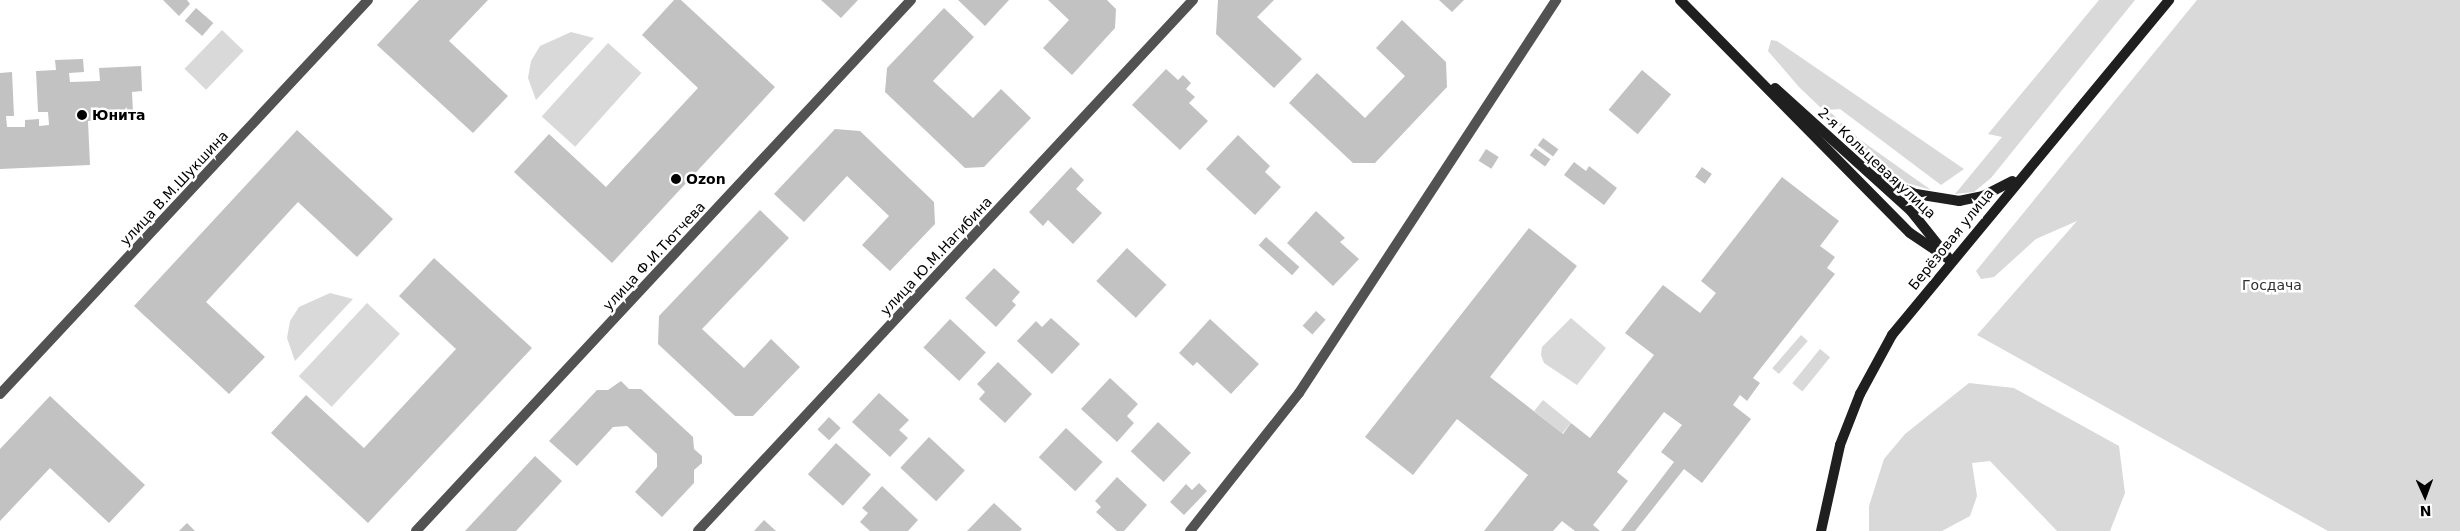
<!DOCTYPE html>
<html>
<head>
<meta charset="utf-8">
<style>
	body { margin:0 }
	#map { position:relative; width:2460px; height:531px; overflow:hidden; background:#fff; font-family:"DejaVu Sans",sans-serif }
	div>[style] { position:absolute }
	.green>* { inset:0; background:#d9d9d9; transform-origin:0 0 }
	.building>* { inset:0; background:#c2c2c2; transform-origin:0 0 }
	.minor>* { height:10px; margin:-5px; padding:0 5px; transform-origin:5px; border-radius:5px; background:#525252 }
	.secondary>* { height:10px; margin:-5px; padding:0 5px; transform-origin:5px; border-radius:5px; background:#1f1f1f }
	.dots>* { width:14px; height:14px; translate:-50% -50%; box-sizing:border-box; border:2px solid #fff; border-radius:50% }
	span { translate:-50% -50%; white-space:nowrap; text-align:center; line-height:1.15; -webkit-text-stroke:5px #fff; paint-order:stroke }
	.poi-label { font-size:14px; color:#000; font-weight:700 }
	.left { translate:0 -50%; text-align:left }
	.street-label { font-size:14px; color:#000 }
	.park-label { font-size:14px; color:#303030 }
	.north { position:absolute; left:2400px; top:471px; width:50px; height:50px; -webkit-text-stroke:4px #fff; paint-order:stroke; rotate:178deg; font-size:14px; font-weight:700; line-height:20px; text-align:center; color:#000 }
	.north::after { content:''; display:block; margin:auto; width:18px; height:22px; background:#000; clip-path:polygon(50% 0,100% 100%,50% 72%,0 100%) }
</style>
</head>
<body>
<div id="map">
	<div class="green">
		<div style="clip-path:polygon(2099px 0,2135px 0,1991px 178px,1974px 192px,1955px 194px,2002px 137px,1988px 134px)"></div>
		<div style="clip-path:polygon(2197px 0,2460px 0,2460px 531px,2328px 531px,1977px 335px,2077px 221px,2036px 239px,1994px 277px,1981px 279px,1976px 271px)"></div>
		<div style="left:222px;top:30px;width:30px;height:54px;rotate:44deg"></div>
		<div style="clip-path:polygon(571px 32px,594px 38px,536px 100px,528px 78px,531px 61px,540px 46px)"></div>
		<div style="clip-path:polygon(1771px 40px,1777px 41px,1964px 169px,1941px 185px,1840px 109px,1828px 110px,1859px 139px,1931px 190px,1907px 183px,1883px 167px,1799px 87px,1768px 51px)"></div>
		<div style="left:608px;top:43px;width:45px;height:99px;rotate:42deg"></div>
		<div style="clip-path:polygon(330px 293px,353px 299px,295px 361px,287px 338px,290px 321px,299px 307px)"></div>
		<div style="left:367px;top:303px;width:45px;height:100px;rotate:43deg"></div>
		<div style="clip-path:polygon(1571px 318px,1606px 348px,1577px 385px,1544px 363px,1541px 355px,1542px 347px)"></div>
		<div style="left:1801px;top:335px;width:9px;height:44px;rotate:41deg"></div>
		<div style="left:1820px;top:349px;width:13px;height:44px;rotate:39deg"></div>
		<div style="clip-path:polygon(1969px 383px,2014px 388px,2119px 446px,2125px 493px,2110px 531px,2057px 531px,1990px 461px,1972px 463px,1977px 496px,1970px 516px,1942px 531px,1869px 531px,1869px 506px,1884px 459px,1905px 434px)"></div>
		<div style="left:1543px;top:400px;width:36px;height:14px;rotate:39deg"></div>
	</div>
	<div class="building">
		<div style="clip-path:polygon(163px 0,187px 0,190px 4px,179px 16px)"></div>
		<div style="clip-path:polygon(419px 0,488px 0,449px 41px,508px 96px,473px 133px,377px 45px)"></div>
		<div style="clip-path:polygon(674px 0,681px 0,775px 87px,612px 263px,514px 172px,549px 134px,606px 187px,698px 88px,642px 35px)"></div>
		<div style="clip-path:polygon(821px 0,858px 0,841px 18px)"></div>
		<div style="clip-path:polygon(958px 0,1009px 0,985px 26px)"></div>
		<div style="clip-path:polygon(1048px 0,1107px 0,1116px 9px,1115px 28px,1072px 75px,1043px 48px,1069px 20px)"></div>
		<div style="clip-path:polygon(1218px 0,1274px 0,1257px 17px,1302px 59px,1274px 88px,1216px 34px)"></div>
		<div style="clip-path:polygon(1439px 0,1464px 0,1452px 12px)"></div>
		<div style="left:196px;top:8px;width:23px;height:17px;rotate:41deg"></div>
		<div style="clip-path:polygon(944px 8px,974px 37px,933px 81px,973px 118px,1001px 89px,1031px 118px,984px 167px,965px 168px,885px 92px,887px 68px)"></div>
		<div style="clip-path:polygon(1402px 20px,1446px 62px,1447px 87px,1375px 163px,1353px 163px,1289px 103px,1317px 73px,1365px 118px,1405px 76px,1376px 48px)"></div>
		<div style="clip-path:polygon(83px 59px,84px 72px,69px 73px,70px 82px,100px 81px,99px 68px,141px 66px,142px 91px,132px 92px,133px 112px,117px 113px,117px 119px,88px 121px,90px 165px,0 169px,0 73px,12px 72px,14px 116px,6px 116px,7px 127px,25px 127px,25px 120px,39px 119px,39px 126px,49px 125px,48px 112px,38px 112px,36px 71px,56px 70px,55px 60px)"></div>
		<div style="clip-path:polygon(1166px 69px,1178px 80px,1183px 75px,1191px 83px,1186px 89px,1195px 97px,1189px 103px,1208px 121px,1180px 150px,1132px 105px)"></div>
		<div style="left:1642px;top:70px;width:38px;height:52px;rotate:40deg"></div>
		<div style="clip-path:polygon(835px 129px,860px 131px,934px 202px,935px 224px,890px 271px,862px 245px,889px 216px,847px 176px,804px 222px,774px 194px)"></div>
		<div style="clip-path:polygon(297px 130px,393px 219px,357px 257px,298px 202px,206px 302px,265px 357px,229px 394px,134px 306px)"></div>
		<div style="clip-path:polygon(1238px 135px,1270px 166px,1265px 172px,1281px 187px,1255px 215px,1206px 169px)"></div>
		<div style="left:1543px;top:138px;width:19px;height:9px;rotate:36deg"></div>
		<div style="left:1535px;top:148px;width:19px;height:9px;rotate:36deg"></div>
		<div style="left:1486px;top:149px;width:15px;height:14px;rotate:32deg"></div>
		<div style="clip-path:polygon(1574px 162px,1586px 171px,1589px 166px,1617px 188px,1604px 205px,1564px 175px)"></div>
		<div style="clip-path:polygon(1071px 167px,1084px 180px,1076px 189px,1102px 213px,1073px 244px,1048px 220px,1043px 226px,1029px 212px)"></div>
		<div style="left:1702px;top:167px;width:12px;height:12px;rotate:35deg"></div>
		<div style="clip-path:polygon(1782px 177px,1839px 221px,1820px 246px,1835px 257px,1827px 268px,1835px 274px,1753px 378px,1760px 383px,1747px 401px,1740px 395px,1733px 405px,1751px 419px,1702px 483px,1684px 469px,1635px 531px,1621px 531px,1674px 462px,1661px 452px,1682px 425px,1664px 412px,1617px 472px,1628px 481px,1593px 525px,1600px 531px,1575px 531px,1562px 521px,1553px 531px,1484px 531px,1528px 475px,1457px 419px,1413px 475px,1365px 437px,1529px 228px,1577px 266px,1490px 377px,1563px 434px,1571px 423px,1590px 438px,1654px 355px,1625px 333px,1663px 285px,1700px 313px,1716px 293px,1701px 281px)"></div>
		<div style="clip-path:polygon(760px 210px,789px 238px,702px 329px,744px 368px,771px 339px,800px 367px,753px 416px,735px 416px,658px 344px,659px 316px)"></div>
		<div style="clip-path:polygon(1316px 211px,1345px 238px,1340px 242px,1359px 259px,1333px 286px,1287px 243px)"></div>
		<div style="left:1266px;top:237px;width:45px;height:11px;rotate:42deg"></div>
		<div style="left:1127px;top:248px;width:54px;height:45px;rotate:43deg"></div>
		<div style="clip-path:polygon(434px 258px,532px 348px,368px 523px,271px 433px,306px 395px,364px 448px,456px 349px,399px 296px)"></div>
		<div style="clip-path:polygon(994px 268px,1020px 292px,1012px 301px,1016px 305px,996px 327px,965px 298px)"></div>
		<div style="left:1316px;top:311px;width:13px;height:20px;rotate:42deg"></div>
		<div style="clip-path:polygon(1051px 318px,1080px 344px,1052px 374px,1017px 341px,1036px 321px,1042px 327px)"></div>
		<div style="left:950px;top:319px;width:49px;height:39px;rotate:43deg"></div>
		<div style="clip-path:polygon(1210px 319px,1259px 364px,1231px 394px,1197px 362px,1193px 366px,1179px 353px)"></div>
		<div style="clip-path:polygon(998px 362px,1032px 394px,1005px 423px,979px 399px,985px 392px,977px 384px)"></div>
		<div style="clip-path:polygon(1110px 378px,1138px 404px,1127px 416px,1134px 423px,1117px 442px,1081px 409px)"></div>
		<div style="clip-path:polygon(621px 381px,629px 389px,641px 389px,693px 437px,694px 449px,702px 456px,702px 463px,694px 470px,694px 483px,662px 517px,635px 492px,657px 467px,657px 454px,627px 426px,613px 427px,577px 466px,549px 441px,597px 390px,608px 390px)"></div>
		<div style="clip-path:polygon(879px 393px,909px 420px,899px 430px,908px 438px,890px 457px,852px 422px)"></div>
		<div style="clip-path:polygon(50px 396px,145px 485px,109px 523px,50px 468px,0 521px,0 449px)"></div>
		<div style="left:829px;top:417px;width:16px;height:17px;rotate:43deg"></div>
		<div style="left:1158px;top:422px;width:45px;height:40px;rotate:43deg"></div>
		<div style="left:1066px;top:428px;width:50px;height:40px;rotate:43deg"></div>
		<div style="left:929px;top:437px;width:49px;height:42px;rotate:43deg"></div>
		<div style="left:836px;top:443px;width:47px;height:42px;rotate:42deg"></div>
		<div style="clip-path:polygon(535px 456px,562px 481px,516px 531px,465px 531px)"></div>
		<div style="clip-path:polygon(1117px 477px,1147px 505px,1124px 531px,1117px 531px,1096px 512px,1101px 507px,1095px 501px)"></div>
		<div style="clip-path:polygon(1199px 483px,1207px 491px,1184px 515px,1170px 502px,1186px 484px,1192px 490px)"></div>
		<div style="clip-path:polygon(882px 486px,918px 520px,908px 531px,870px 531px,860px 522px,868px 513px,862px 508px)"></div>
		<div style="clip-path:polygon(994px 503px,1022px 529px,1020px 531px,967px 531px)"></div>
		<div style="clip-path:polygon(764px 520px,776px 531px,754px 531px)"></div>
		<div style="clip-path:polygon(187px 523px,195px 531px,179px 531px)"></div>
	</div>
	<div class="minor">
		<div style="left:0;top:394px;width:539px;rotate:-46.95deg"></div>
		<div style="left:416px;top:531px;width:726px;rotate:-47.01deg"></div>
		<div style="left:698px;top:531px;width:726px;rotate:-47.01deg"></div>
		<div style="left:1190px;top:531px;width:176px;rotate:-51.7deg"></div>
		<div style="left:1299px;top:393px;width:470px;rotate:-56.8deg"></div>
	</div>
	<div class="secondary">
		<div style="left:1680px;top:0;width:327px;rotate:45.4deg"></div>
		<div style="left:1910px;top:233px;width:48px;rotate:34deg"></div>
		<div style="left:1775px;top:88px;width:183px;rotate:42.1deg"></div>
		<div style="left:1911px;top:211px;width:58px;rotate:51.3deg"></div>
		<div style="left:1881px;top:178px;width:38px;rotate:25deg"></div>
		<div style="left:1916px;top:194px;width:44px;rotate:9.2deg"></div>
		<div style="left:1959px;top:201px;width:25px;rotate:-12deg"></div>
		<div style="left:1983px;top:196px;width:33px;rotate:-27deg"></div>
		<div style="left:1821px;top:531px;width:88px;rotate:-77.5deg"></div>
		<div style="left:1840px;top:445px;width:55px;rotate:-68.6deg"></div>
		<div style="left:1860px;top:394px;width:67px;rotate:-61.5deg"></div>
		<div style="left:1892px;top:335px;width:435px;rotate:-50.4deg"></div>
	</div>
	<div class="dots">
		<div style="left:82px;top:115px;background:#000"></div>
		<div style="left:676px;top:179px;background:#000"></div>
	</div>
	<div class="poi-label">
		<span class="left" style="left:92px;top:115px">Юнита</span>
		<span class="left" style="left:686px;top:179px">Ozon</span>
	</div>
	<div class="street-label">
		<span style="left:1877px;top:163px;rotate:43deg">2-я Кольцевая улица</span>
		<span style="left:174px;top:188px;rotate:-47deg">улица В.М.Шукшина</span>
		<span style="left:1951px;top:239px;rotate:-51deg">Берёзовая улица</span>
		<span style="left:654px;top:256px;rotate:-47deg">улица Ф.И.Тютчева</span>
		<span style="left:936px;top:256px;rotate:-47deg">улица Ю.М.Нагибина</span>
	</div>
	<div class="park-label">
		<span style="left:2272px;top:285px">Госдача</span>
	</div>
	<div class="north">N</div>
</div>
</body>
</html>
